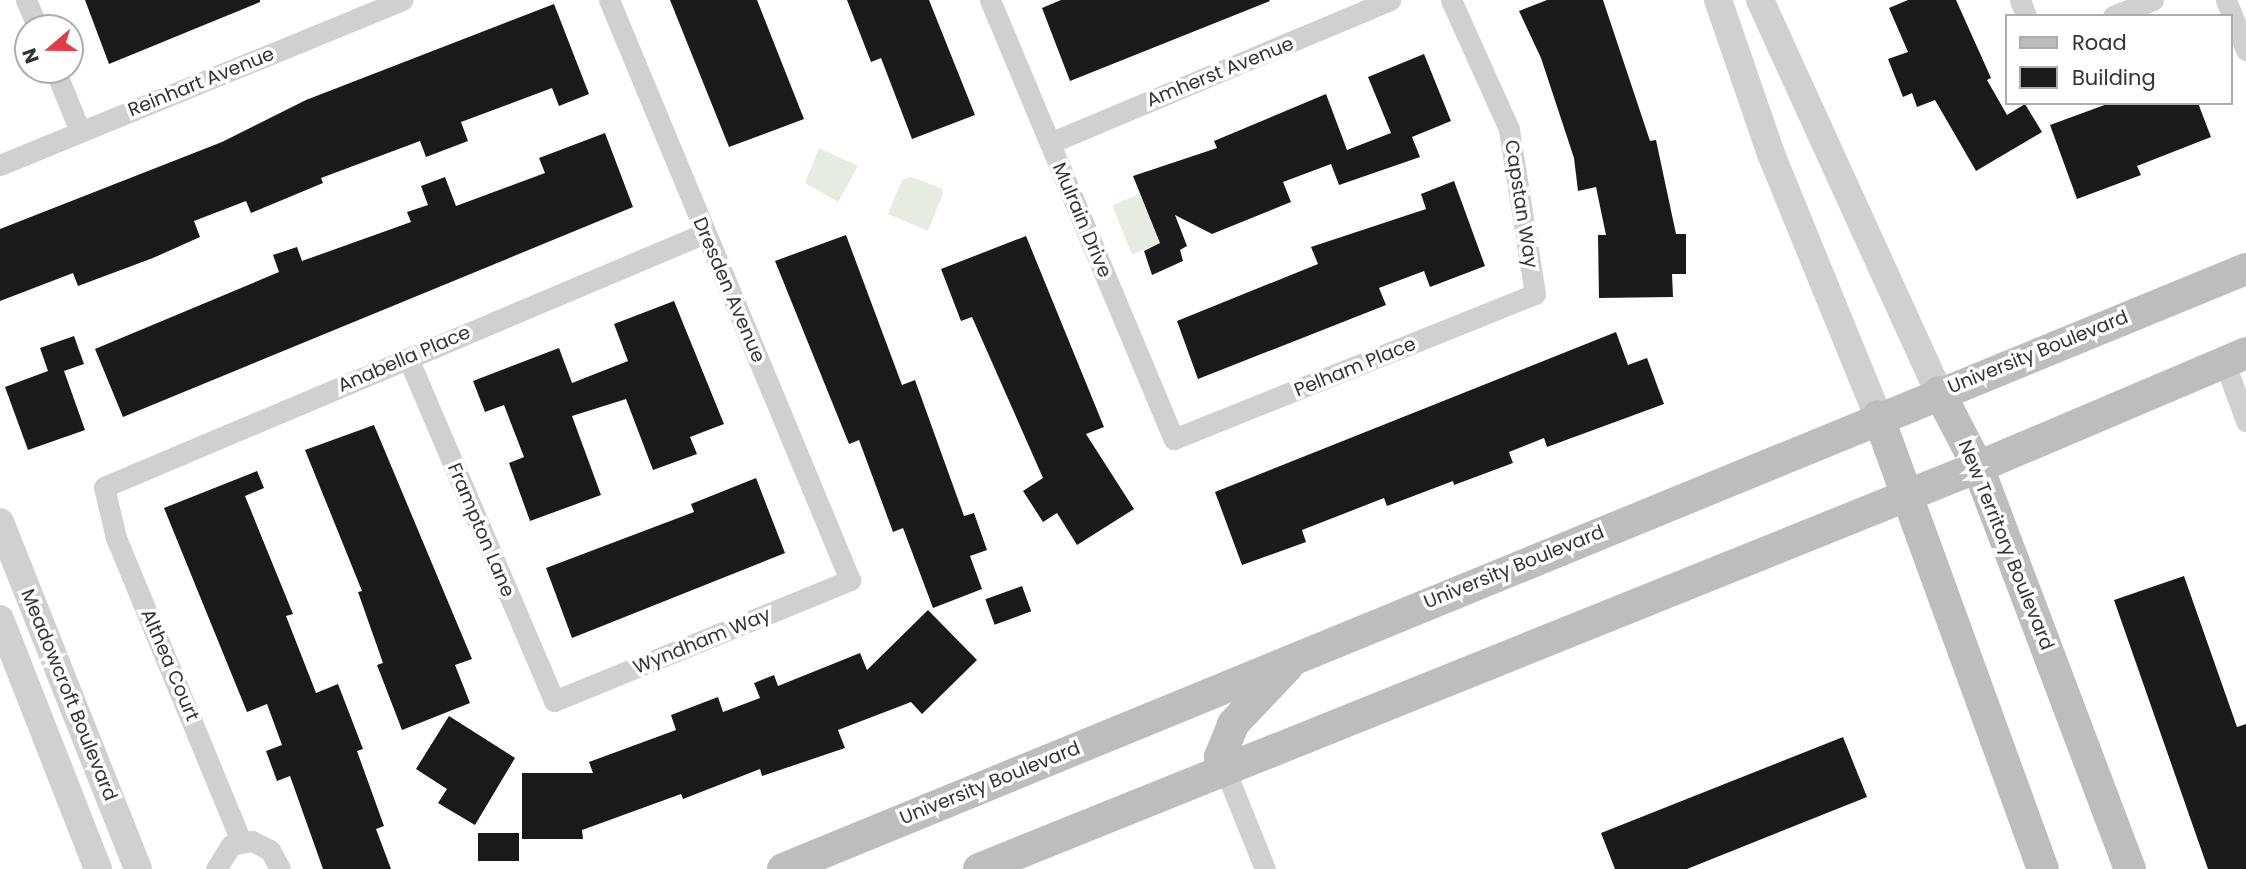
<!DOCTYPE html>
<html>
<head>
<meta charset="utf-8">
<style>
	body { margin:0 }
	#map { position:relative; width:2246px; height:869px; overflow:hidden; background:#fff; font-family:Poppins,sans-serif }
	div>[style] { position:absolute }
	.green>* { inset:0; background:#e6ecdf; transform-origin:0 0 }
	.building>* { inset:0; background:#1a1a1a; transform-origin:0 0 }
	.minor>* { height:21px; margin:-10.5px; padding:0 10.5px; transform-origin:10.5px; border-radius:10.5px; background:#d0d0d0 }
	.tertiary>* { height:28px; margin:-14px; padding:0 14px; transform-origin:14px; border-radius:14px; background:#d0d0d0 }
	.secondary>* { height:32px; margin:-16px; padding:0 16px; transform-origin:16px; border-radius:16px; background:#bdbdbd }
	span { translate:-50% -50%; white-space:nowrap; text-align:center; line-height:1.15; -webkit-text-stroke:7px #fff; paint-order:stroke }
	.street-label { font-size:19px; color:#333 }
	.legend { position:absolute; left:2005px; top:14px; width:228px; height:91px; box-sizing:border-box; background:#fff; border:2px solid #adadad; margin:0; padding:9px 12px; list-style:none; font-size:21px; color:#333 }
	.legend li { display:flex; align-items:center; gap:14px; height:35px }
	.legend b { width:35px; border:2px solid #adadad }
	.north { position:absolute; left:14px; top:14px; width:70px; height:70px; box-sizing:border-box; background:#fff; border:2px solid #adadad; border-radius:50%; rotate:250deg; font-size:19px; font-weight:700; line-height:28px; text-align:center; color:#333 }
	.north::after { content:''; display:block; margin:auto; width:24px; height:32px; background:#e63946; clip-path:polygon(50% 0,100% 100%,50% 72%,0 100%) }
</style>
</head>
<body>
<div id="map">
	<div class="green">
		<div style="clip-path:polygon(819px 148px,858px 166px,838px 202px,805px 183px)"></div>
		<div style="clip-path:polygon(911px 177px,941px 188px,943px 194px,928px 231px,888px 214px,902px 180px)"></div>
		<div style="left:1140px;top:194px;width:53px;height:30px;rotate:68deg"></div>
	</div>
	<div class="building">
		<div style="clip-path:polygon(85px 0,260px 0,260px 2px,109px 64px)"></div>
		<div style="clip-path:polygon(670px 0,757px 0,804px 119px,729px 147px)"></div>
		<div style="clip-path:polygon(847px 0,929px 0,975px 115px,912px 139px,881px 58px,871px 62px)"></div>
		<div style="clip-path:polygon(1061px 0,1269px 0,1270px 1px,1070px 81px,1042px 8px)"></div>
		<div style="clip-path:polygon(1547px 0,1603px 0,1650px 141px,1656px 140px,1676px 234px,1686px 234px,1686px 274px,1672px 274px,1673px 297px,1599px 298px,1598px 235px,1606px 235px,1596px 187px,1578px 191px,1574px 158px,1541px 58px,1519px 11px)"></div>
		<div style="clip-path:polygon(1908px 0,1956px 0,1991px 78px,1987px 80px,2007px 115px,2025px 104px,2042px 132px,1976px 171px,1935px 100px,1917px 107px,1912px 93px,1903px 97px,1888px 59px,1908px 52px,1889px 8px)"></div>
		<div style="clip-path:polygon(554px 4px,589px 94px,559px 106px,552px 88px,461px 122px,468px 141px,426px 157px,420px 141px,321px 178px,323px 183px,251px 213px,246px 201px,194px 221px,200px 237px,153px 258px,78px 286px,73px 273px,0 301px,0 229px,222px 142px,306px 100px)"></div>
		<div style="clip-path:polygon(1424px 54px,1451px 121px,1412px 137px,1420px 157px,1339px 185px,1331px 164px,1283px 182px,1291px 202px,1212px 234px,1175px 215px,1187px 246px,1180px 250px,1183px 261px,1152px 275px,1144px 251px,1160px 243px,1133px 176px,1217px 148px,1214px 141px,1326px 94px,1347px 150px,1391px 133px,1368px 77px)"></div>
		<div style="clip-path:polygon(2110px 103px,2198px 103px,2211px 137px,2137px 166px,2141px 175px,2077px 199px,2050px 125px)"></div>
		<div style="clip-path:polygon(605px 133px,633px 207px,123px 417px,95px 349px,279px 272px,273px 255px,297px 247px,302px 261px,411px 222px,407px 212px,428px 205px,421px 186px,445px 177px,456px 206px,545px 173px,539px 158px)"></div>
		<div style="clip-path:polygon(1454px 181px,1485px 266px,1430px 287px,1424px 271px,1379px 288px,1386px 305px,1198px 379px,1177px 321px,1318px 264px,1311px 247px,1426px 209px,1421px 194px)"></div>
		<div style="clip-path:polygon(846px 235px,902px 385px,915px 380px,964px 516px,974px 513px,987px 550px,970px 556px,982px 589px,933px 608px,903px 528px,893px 532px,859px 440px,849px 444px,775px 261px)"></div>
		<div style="clip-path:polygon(1026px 236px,1104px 427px,1086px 434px,1134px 509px,1077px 545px,1057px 513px,1043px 522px,1023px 491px,1043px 478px,972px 317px,961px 321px,941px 269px)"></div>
		<div style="clip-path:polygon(674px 301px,724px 424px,690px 437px,697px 454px,653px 470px,626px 399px,572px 416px,601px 495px,530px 521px,509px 463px,524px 457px,504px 405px,485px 412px,473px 381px,559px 348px,572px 383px,628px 361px,614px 324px)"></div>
		<div style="clip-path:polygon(1616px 332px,1628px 365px,1647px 358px,1664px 404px,1547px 447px,1544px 438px,1509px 452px,1513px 463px,1454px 485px,1453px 481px,1387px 506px,1384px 498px,1302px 530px,1306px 542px,1242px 565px,1215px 492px)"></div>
		<div style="clip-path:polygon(74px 336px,84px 364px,64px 371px,85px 430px,28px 450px,5px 387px,48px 371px,40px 348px)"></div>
		<div style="clip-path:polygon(374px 425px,472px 659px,455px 665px,470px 703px,402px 730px,377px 665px,383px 663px,358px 592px,362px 591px,305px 450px)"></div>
		<div style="clip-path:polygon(257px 471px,264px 488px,245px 496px,293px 614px,286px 616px,316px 693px,338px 684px,363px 749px,357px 751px,384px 826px,376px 829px,391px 869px,323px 869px,290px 776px,277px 781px,266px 751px,282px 745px,267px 704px,247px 712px,164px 508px)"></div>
		<div style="clip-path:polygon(756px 478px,785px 553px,572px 638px,546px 568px,694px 512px,691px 504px)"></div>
		<div style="clip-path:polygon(2184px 576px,2237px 727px,2246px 724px,2246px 869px,2208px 869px,2114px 600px)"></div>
		<div style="left:1022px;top:586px;width:27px;height:39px;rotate:70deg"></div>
		<div style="clip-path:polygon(928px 610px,977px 660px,922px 714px,911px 702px,838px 730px,845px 748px,762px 776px,760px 769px,683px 799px,681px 794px,582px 830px,583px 839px,522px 839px,522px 773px,593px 773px,589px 762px,676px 730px,671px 715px,718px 697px,723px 712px,760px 698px,754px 683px,774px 675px,778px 686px,860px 653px,867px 670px)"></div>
		<div style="clip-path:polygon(449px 716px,515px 758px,475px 825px,438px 803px,447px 789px,416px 769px)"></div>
		<div style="clip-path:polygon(1843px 737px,1867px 797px,1687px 869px,1615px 869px,1601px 833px)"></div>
		<div style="left:478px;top:833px;width:41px;height:28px"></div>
	</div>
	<div class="minor">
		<div style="left:26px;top:0;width:30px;rotate:67deg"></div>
		<div style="left:990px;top:0;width:476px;rotate:67.3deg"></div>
		<div style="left:1174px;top:439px;width:389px;rotate:-21.9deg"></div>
		<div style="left:1535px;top:294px;width:167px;rotate:-99deg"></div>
		<div style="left:1509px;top:129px;width:141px;rotate:-114.2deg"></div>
		<div style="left:2020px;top:0;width:17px;rotate:69deg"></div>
		<div style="left:2226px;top:0;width:54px;rotate:68.2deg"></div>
		<div style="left:2113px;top:16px;width:43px;rotate:-21.8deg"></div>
		<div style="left:55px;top:70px;width:66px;rotate:67.7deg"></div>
		<div style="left:1050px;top:143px;width:369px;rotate:-22.8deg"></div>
		<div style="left:0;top:165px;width:435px;rotate:-22.3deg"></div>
		<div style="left:408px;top:358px;width:373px;rotate:66.9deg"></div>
		<div style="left:554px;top:701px;width:320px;rotate:-22.2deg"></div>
		<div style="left:850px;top:580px;width:628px;rotate:-112.56deg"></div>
		<div style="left:2224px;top:361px;width:64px;rotate:69.9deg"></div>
		<div style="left:1224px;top:767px;width:110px;rotate:68.1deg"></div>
		<div style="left:241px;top:841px;width:328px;rotate:-112.4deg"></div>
		<div style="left:116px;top:538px;width:52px;rotate:-103.2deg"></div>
		<div style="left:104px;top:487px;width:652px;rotate:-22.91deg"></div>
		<div style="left:216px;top:869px;width:28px;rotate:-58deg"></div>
		<div style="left:231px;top:845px;width:21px;rotate:-11deg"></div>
		<div style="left:252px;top:841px;width:20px;rotate:27deg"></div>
		<div style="left:270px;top:850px;width:21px;rotate:62deg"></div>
	</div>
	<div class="tertiary">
		<div style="left:1718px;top:0;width:163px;rotate:71deg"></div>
		<div style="left:1771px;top:154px;width:283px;rotate:67.8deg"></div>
		<div style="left:1760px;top:0;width:431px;rotate:65.5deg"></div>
		<div style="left:0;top:522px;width:373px;rotate:68.3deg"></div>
		<div style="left:0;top:619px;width:269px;rotate:68.6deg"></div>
	</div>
	<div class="secondary">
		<div style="left:1939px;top:392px;width:85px;rotate:62.5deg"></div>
		<div style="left:1978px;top:467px;width:430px;rotate:69.3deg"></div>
		<div style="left:1878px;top:416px;width:482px;rotate:70deg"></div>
		<div style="left:1224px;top:767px;width:11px;rotate:-112deg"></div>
		<div style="left:1220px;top:757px;width:35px;rotate:-68deg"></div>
		<div style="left:1233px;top:724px;width:79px;rotate:-46.5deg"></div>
		<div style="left:783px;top:869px;width:1581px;rotate:-22.3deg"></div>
		<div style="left:979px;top:869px;width:1077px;rotate:-21.92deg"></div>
		<div style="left:1978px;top:467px;width:291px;rotate:-23deg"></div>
	</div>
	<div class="street-label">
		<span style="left:1220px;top:72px;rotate:-22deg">Amherst Avenue</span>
		<span style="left:201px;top:82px;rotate:-22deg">Reinhart Avenue</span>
		<span style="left:1521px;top:204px;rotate:81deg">Capstan Way</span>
		<span style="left:1082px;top:220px;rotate:67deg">Mulrain Drive</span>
		<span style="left:729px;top:290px;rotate:67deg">Dresden Avenue</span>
		<span style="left:2038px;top:352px;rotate:-22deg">University Boulevard</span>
		<span style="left:404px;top:359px;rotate:-23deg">Anabella Place</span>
		<span style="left:1355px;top:367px;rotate:-22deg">Pelham Place</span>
		<span style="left:481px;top:530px;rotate:67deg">Frampton Lane</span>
		<span style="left:2006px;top:545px;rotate:68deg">New Territory Boulevard</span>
		<span style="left:1514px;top:567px;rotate:-22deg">University Boulevard</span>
		<span style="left:702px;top:641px;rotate:-22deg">Wyndham Way</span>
		<span style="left:170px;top:665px;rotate:67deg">Althea Court</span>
		<span style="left:69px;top:695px;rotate:68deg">Meadowcroft Boulevard</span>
		<span style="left:990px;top:783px;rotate:-22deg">University Boulevard</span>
	</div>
	<ul class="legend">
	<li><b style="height:9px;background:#bdbdbd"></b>Road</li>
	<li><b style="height:19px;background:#1a1a1a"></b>Building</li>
	</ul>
	<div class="north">N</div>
</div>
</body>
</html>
